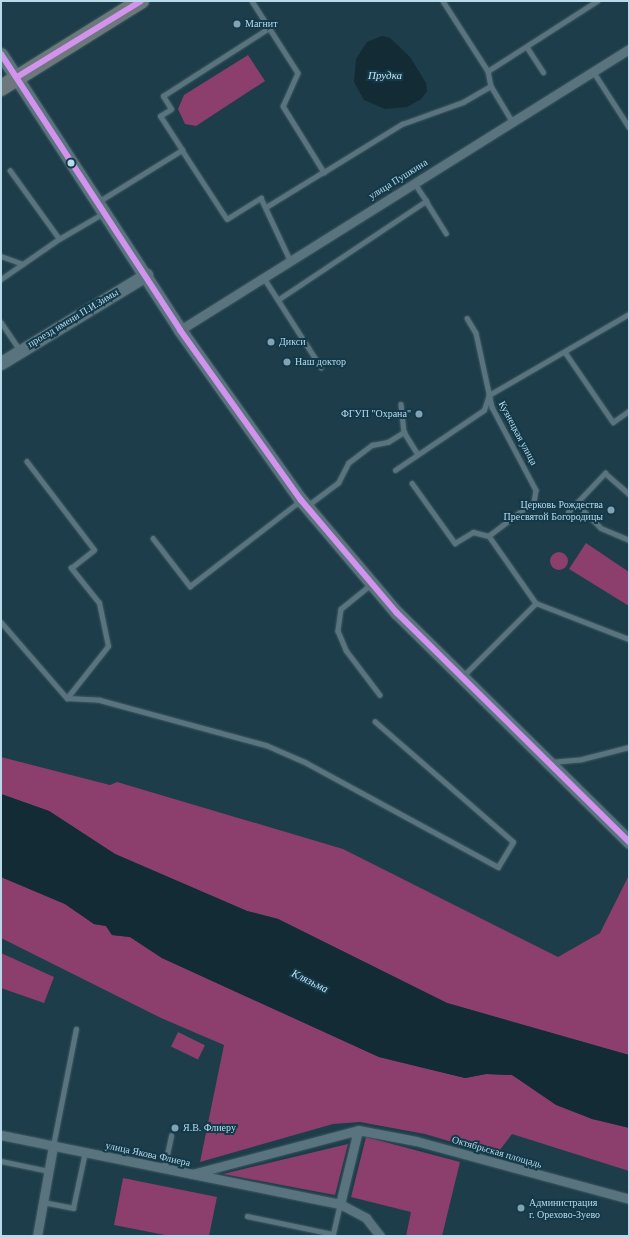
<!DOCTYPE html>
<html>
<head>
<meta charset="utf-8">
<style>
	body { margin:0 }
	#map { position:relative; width:630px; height:1237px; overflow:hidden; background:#1c3d49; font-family:"Times New Roman",serif }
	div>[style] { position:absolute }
	.green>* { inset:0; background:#8c3e6d; transform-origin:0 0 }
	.round { border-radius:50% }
	.water>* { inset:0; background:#132b35 }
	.roads { filter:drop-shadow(0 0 1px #3e5862) drop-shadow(0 0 1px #3e5862) }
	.lane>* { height:4.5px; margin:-2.25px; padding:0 2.25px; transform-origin:2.25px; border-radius:2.25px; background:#5a747f }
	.street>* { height:9px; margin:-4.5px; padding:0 4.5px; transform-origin:4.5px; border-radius:4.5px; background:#5a747f }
	.secondary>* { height:13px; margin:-6.5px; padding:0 6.5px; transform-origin:6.5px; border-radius:6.5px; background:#5a747f }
	.highway>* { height:16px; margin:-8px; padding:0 8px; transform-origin:8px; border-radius:8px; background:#6c787c }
	.bus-1>* { height:6px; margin:-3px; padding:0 3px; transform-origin:3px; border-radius:3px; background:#d193ec }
	.dots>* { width:11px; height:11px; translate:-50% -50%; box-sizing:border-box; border:2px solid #143a4a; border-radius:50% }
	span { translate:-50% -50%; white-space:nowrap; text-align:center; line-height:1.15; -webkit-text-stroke:4px #143a4a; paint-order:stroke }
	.poi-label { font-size:10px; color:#b8daeb }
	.left { translate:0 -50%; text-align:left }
	.right { translate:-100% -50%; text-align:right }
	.street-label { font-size:10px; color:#b8daeb }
	.water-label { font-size:11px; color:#c3e3f3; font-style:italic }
	.frame { position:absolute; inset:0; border:2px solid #b8daeb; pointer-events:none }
</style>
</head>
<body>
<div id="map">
	<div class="green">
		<div style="clip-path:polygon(248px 55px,265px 81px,196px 126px,185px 124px,178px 109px,184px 95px)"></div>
		<div style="clip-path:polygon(586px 543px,629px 572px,629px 606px,569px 569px)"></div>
		<div class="round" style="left:550px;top:552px;width:18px;height:18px"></div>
		<div style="clip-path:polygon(1px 757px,110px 785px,117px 782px,343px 849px,558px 957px,600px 933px,629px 875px,629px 1055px,447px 1003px,278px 919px,247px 911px,115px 854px,49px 811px,1px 794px)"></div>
		<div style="clip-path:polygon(1px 877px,65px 904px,94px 924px,106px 926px,112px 935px,130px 937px,162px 958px,379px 1057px,465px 1078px,486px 1074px,512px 1075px,592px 1119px,622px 1123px,629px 1128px,629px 1171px,512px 1134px,496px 1155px,425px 1134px,360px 1122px,333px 1124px,200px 1162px,224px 1045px,161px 1018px,1px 938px)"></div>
		<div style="clip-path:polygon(1px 953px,54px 977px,44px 1003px,1px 988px)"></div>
		<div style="left:178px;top:1032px;width:30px;height:16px;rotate:26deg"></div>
		<div style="clip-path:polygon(366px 1137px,460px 1162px,442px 1236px,406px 1236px,411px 1212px,351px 1197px)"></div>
		<div style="clip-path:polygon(348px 1144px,335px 1195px,223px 1174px)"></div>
		<div style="clip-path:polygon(123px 1178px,217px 1197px,209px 1236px,170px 1236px,114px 1225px)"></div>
	</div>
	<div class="water">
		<div style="clip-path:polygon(382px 36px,390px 38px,410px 57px,426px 83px,427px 91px,421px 99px,407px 107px,385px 109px,364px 100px,354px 82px,356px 59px,367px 42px)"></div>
		<div style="clip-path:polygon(1px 794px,49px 811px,115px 854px,247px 911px,278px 919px,447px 1003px,629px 1055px,629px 1128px,592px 1119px,556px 1105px,512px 1075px,486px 1074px,465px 1078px,379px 1057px,162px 958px,130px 937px,112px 935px,106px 926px,94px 924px,65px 904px,1px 877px)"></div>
	</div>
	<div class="roads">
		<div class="lane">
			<div style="left:252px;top:1px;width:85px;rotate:57.4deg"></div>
			<div style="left:298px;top:73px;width:36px;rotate:114deg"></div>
			<div style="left:283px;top:106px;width:78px;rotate:58.2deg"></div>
			<div style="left:324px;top:172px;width:67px;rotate:148.4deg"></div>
			<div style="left:443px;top:1px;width:83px;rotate:57.3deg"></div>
			<div style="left:488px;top:71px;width:15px;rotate:79deg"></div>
			<div style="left:491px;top:86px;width:39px;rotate:59deg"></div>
			<div style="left:527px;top:47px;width:30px;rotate:57deg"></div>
			<div style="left:488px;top:71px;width:130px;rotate:-32.7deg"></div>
			<div style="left:593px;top:71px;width:67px;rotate:57.3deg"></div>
			<div style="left:182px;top:150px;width:82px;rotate:56.9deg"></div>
			<div style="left:227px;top:219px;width:40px;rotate:-32deg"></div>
			<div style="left:261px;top:198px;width:68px;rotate:64.9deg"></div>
			<div style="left:324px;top:172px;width:92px;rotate:-31.6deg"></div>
			<div style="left:402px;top:124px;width:65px;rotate:-19.8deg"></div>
			<div style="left:463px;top:102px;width:32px;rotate:-30deg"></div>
			<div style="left:426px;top:201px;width:38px;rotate:58deg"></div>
			<div style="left:98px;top:202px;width:99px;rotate:-31.8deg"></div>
			<div style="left:182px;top:150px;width:40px;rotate:-122.9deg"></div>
			<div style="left:160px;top:116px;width:13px;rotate:-32deg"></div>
			<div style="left:171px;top:109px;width:15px;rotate:-122deg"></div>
			<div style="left:163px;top:96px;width:126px;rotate:-32.7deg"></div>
			<div style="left:59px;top:239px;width:50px;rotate:-30.2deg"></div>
			<div style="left:1px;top:256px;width:23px;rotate:20deg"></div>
			<div style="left:264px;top:278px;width:106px;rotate:57.4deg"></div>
			<div style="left:1px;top:279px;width:70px;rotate:-34.6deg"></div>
			<div style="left:59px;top:239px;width:84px;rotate:-125.8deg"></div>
			<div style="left:279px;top:299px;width:177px;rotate:-33.7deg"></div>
			<div style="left:426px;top:201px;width:22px;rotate:-124deg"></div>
			<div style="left:467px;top:318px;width:17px;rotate:59deg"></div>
			<div style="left:476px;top:333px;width:76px;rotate:77.8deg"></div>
			<div style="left:492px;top:407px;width:94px;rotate:62.1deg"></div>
			<div style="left:536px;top:490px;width:12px;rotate:99deg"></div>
			<div style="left:534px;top:502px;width:56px;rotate:142.9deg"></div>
			<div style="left:1px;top:322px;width:34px;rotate:56deg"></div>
			<div style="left:565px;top:352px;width:85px;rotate:55.6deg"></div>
			<div style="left:613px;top:422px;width:19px;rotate:-35deg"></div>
			<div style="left:401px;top:404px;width:28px;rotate:84deg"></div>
			<div style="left:404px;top:432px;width:26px;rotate:58deg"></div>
			<div style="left:395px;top:470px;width:107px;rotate:-34deg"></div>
			<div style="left:484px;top:410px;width:16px;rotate:-72deg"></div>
			<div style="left:489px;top:395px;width:162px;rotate:-30.1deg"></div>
			<div style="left:412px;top:483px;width:74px;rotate:54.4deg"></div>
			<div style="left:455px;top:543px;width:21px;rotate:-31deg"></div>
			<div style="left:473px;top:532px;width:16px;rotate:14deg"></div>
			<div style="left:489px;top:536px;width:82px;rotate:55deg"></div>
			<div style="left:536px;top:603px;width:100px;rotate:21.2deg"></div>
			<div style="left:576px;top:503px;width:35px;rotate:45deg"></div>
			<div style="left:601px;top:528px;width:30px;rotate:23deg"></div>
			<div style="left:307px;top:506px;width:39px;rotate:-37deg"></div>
			<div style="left:338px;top:483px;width:22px;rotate:-63deg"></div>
			<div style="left:348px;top:463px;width:30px;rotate:-37deg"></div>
			<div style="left:372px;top:445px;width:16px;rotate:-11deg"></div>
			<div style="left:388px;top:442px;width:19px;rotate:-32deg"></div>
			<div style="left:568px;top:512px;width:54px;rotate:-46.5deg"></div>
			<div style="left:605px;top:473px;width:32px;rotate:41deg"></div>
			<div style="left:153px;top:538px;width:61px;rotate:52.4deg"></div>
			<div style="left:190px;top:586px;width:139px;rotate:-37.7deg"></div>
			<div style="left:371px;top:585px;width:38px;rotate:141deg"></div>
			<div style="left:341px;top:609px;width:22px;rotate:98deg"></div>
			<div style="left:338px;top:631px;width:21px;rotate:67deg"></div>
			<div style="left:346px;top:650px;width:56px;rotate:52.9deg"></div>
			<div style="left:1px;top:622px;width:101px;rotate:49deg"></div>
			<div style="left:67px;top:698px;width:66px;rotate:-51.7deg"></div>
			<div style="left:108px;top:646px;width:44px;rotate:-101.8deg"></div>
			<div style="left:99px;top:603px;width:45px;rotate:-128.7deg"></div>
			<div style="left:71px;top:568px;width:29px;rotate:-38deg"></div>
			<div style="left:94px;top:550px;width:111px;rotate:-127.3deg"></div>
			<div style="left:463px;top:676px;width:103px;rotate:-45deg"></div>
			<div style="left:67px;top:698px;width:33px;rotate:3deg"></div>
			<div style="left:100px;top:700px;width:172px;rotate:15.2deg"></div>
			<div style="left:266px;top:745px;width:43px;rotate:23.6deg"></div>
			<div style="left:305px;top:762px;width:220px;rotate:28.5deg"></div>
			<div style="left:498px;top:867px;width:29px;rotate:-59deg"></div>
			<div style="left:513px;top:842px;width:183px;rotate:-139deg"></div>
			<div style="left:550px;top:762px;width:32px;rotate:-5deg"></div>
			<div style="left:582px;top:759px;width:49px;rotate:-14.3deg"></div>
			<div style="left:53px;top:1146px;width:119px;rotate:-78.9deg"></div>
			<div style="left:1px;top:1161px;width:49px;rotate:11.8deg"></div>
			<div style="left:164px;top:1169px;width:34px;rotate:-78deg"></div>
			<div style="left:43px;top:1202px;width:31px;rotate:11deg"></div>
			<div style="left:73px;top:1208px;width:57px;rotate:-77.9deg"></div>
			<div style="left:247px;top:1216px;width:88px;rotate:11.8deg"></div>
			<div style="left:333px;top:1234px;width:31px;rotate:-77deg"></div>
		</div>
		<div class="street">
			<div style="left:180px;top:330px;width:530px;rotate:-32.04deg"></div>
			<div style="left:1px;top:1135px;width:346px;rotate:11.5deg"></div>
			<div style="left:340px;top:1204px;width:30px;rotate:28deg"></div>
			<div style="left:366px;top:1218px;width:23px;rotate:52deg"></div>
			<div style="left:192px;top:1174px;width:172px;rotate:-14.8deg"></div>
			<div style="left:358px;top:1130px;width:59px;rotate:10.7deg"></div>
			<div style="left:416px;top:1141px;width:221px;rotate:15.2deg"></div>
			<div style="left:340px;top:1204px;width:76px;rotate:-76.3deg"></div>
			<div style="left:37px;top:1236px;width:91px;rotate:-79.9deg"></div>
		</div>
		<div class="secondary">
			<div style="left:1px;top:54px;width:329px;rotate:57deg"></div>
			<div style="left:180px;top:330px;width:209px;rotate:54.6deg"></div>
			<div style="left:301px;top:500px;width:148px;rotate:49.7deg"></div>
			<div style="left:397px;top:613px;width:326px;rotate:44.6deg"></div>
			<div style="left:1px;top:363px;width:170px;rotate:-31.3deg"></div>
		</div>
		<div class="highway">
			<div style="left:1px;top:88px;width:165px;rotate:-31.9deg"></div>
		</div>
	</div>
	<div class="bus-1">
		<div style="left:1px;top:54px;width:329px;rotate:57deg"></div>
		<div style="left:180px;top:330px;width:209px;rotate:54.6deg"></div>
		<div style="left:301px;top:500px;width:148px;rotate:49.7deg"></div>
		<div style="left:397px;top:613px;width:326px;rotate:44.6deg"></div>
		<div style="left:17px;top:77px;width:145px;rotate:-31.5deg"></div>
	</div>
	<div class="dots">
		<div style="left:237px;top:24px;background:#81a3b2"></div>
		<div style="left:71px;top:163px;background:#b8daeb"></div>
		<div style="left:271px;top:342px;background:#81a3b2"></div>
		<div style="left:287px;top:362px;background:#81a3b2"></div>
		<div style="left:419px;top:414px;background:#81a3b2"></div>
		<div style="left:611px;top:510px;background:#81a3b2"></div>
		<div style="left:175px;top:1128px;background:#81a3b2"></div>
		<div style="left:521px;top:1208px;background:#81a3b2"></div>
	</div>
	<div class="poi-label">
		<span class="left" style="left:245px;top:24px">Магнит</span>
		<span class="left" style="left:279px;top:342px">Дикси</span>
		<span class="left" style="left:295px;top:362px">Наш доктор</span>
		<span class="right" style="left:411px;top:414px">ФГУП "Охрана"</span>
		<span class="right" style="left:603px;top:510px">Церковь Рождества<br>Пресвятой Богородицы</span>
		<span class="left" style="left:183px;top:1128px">Я.В. Флиеру</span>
		<span class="left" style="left:529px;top:1208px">Администрация<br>г. Орехово-Зуево</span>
	</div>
	<div class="street-label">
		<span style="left:398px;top:179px;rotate:-32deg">улица Пушкина</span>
		<span style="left:73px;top:318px;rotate:-31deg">проезд имени П.И.Зимы</span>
		<span style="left:518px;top:433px;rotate:62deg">Кузнецкая улица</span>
		<span style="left:497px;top:1152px;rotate:16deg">Октябрьская площадь</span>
		<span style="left:148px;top:1154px;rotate:12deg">улица Якова Флиера</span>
	</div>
	<div class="water-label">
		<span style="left:385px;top:75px">Прудка</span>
		<span style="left:310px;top:981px;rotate:26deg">Клязьма</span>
	</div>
	<div class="frame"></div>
</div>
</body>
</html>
